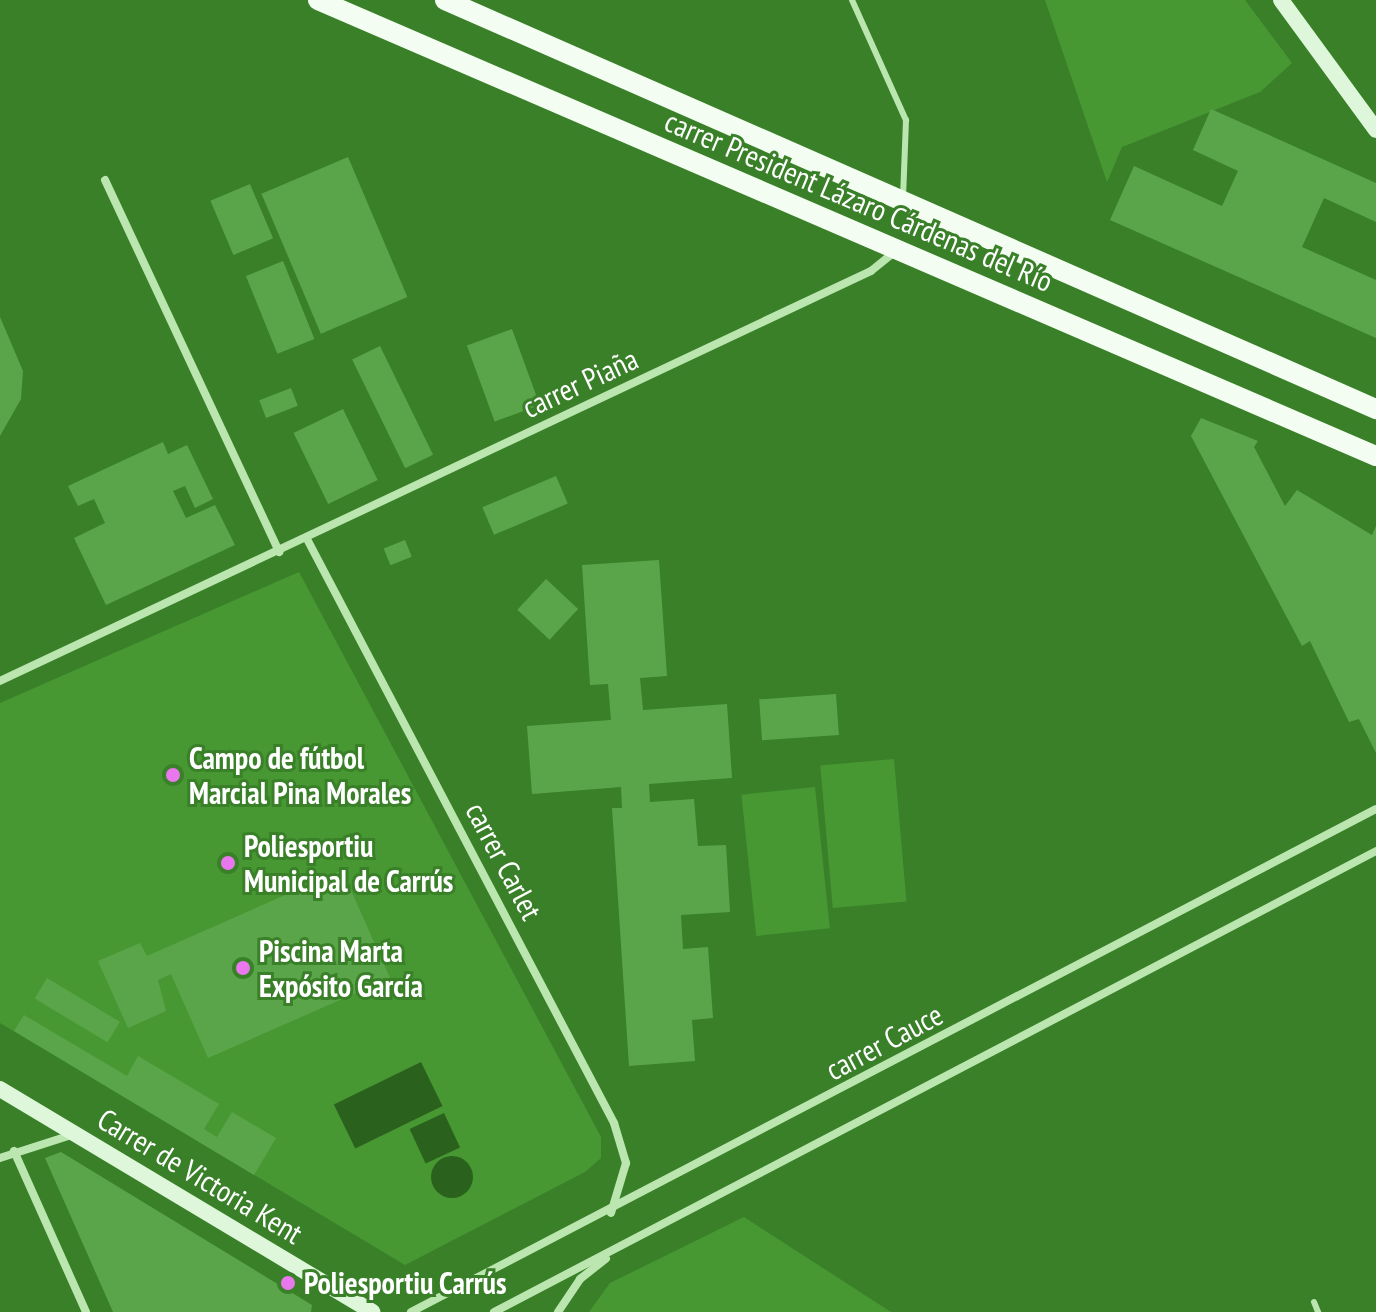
<!DOCTYPE html>
<html>
<head>
<meta charset="utf-8">
<style>
	body { margin:0 }
	#map { position:relative; width:1376px; height:1312px; overflow:hidden; background:#398029; font-family:"PT Sans Narrow",sans-serif }
	div>[style] { position:absolute }
	.green>* { inset:0; background:#479833; transform-origin:0 0 }
	.water>* { inset:0; background:#29611d; transform-origin:0 0 }
	.round { border-radius:50% }
	.building>* { inset:0; background:#5aa549; transform-origin:0 0 }
	.lane>* { height:6px; margin:-3px; padding:0 3px; transform-origin:3px; border-radius:3px; background:#bbe6b0 }
	.street>* { height:8px; margin:-4px; padding:0 4px; transform-origin:4px; border-radius:4px; background:#bbe6b0 }
	.secondary>* { height:16px; margin:-8px; padding:0 8px; transform-origin:8px; border-radius:8px; background:#def6d9 }
	.primary>* { height:20px; margin:-10px; padding:0 10px; transform-origin:10px; border-radius:10px; background:#f3fdf1 }
	.dots>* { width:22px; height:22px; translate:-50% -50%; box-sizing:border-box; border:4px solid #398029; border-radius:50% }
	span { translate:-50% -50%; white-space:nowrap; text-align:center; line-height:1.15; -webkit-text-stroke:6px #398029; paint-order:stroke }
	.street-label { font-size:30px; color:#fff }
	.poi-label { font-size:30px; color:#fff; font-weight:700 }
	.left { translate:0 -50%; text-align:left }
</style>
</head>
<body>
<div id="map">
	<div class="green">
		<div style="clip-path:polygon(1045px 0,1245px 0,1292px 63px,1260px 92px,1122px 147px,1107px 182px)"></div>
		<div style="clip-path:polygon(299px 572px,601px 1137px,601px 1158px,585px 1172px,405px 1265px,0 1023px,0 703px)"></div>
		<div style="left:894px;top:759px;width:143px;height:74px;rotate:85deg"></div>
		<div style="left:815px;top:787px;width:142px;height:74px;rotate:84deg"></div>
		<div style="clip-path:polygon(744px 1217px,891px 1312px,589px 1312px,610px 1283px)"></div>
	</div>
	<div class="water">
		<div style="left:421px;top:1062px;width:49px;height:97px;rotate:64deg"></div>
		<div style="left:444px;top:1113px;width:38px;height:38px;rotate:65deg"></div>
		<div class="round" style="left:431px;top:1156px;width:42px;height:42px"></div>
	</div>
	<div class="building">
		<div style="clip-path:polygon(1211px 109px,1376px 183px,1376px 222px,1324px 198px,1302px 247px,1376px 280px,1376px 338px,1110px 220px,1134px 166px,1222px 206px,1238px 171px,1193px 150px)"></div>
		<div style="left:348px;top:157px;width:152px;height:94px;rotate:67deg"></div>
		<div style="left:250px;top:184px;width:59px;height:43px;rotate:67deg"></div>
		<div style="left:283px;top:261px;width:84px;height:40px;rotate:68deg"></div>
		<div style="clip-path:polygon(0 317px,23px 371px,21px 399px,0 436px)"></div>
		<div style="left:512px;top:329px;width:81px;height:48px;rotate:70deg"></div>
		<div style="left:380px;top:346px;width:121px;height:31px;rotate:64deg"></div>
		<div style="left:291px;top:388px;width:19px;height:34px;rotate:69deg"></div>
		<div style="left:343px;top:409px;width:79px;height:55px;rotate:64deg"></div>
		<div style="clip-path:polygon(1201px 418px,1258px 441px,1254px 447px,1285px 506px,1297px 490px,1372px 535px,1376px 526px,1376px 753px,1359px 719px,1349px 722px,1310px 641px,1302px 646px,1191px 436px)"></div>
		<div style="clip-path:polygon(163px 442px,168px 454px,187px 445px,213px 499px,195px 508px,185px 486px,173px 491px,186px 518px,215px 505px,235px 545px,106px 605px,74px 538px,105px 523px,94px 499px,78px 506px,68px 486px)"></div>
		<div style="left:556px;top:476px;width:30px;height:80px;rotate:67deg"></div>
		<div style="left:405px;top:540px;width:18px;height:23px;rotate:68deg"></div>
		<div style="clip-path:polygon(659px 560px,667px 676px,640px 678px,643px 710px,727px 704px,732px 778px,649px 784px,650px 802px,694px 799px,698px 846px,726px 845px,730px 912px,681px 915px,683px 949px,708px 947px,713px 1018px,692px 1020px,695px 1061px,629px 1066px,612px 808px,622px 808px,621px 787px,532px 794px,527px 726px,611px 720px,608px 684px,590px 685px,582px 565px)"></div>
		<div style="left:546px;top:579px;width:44px;height:42px;rotate:43deg"></div>
		<div style="left:836px;top:694px;width:41px;height:77px;rotate:86deg"></div>
		<div style="clip-path:polygon(342px 870px,390px 978px,208px 1058px,171px 974px,158px 980px,166px 1011px,128px 1028px,98px 961px,140px 943px,147px 956px)"></div>
		<div style="left:47px;top:978px;width:85px;height:24px;rotate:31deg"></div>
		<div style="clip-path:polygon(24px 1015px,127px 1076px,138px 1056px,219px 1104px,204px 1129px,217px 1137px,232px 1112px,276px 1138px,254px 1175px,14px 1031px)"></div>
		<div style="clip-path:polygon(61px 1152px,312px 1305px,311px 1312px,113px 1312px,45px 1158px)"></div>
	</div>
	<div class="lane">
		<div style="left:852px;top:0;width:132px;rotate:65.8deg"></div>
		<div style="left:906px;top:120px;width:78px;rotate:92.2deg"></div>
		<div style="left:1314px;top:1302px;width:11px;rotate:68deg"></div>
	</div>
	<div class="street">
		<div style="left:105px;top:180px;width:411px;rotate:64.9deg"></div>
		<div style="left:307px;top:539px;width:660px;rotate:62.27deg"></div>
		<div style="left:614px;top:1123px;width:42px;rotate:73.3deg"></div>
		<div style="left:626px;top:1163px;width:52px;rotate:106.7deg"></div>
		<div style="left:0;top:681px;width:963px;rotate:-25.21deg"></div>
		<div style="left:871px;top:271px;width:33px;rotate:-39deg"></div>
		<div style="left:14px;top:1151px;width:176px;rotate:65.9deg"></div>
		<div style="left:0;top:1158px;width:75px;rotate:-17.9deg"></div>
		<div style="left:411px;top:1312px;width:1088px;rotate:-27.53deg"></div>
		<div style="left:494px;top:1312px;width:995px;rotate:-27.59deg"></div>
		<div style="left:558px;top:1312px;width:40px;rotate:-56deg"></div>
		<div style="left:580px;top:1279px;width:33px;rotate:-38deg"></div>
	</div>
	<div class="secondary">
		<div style="left:1281px;top:0;width:161px;rotate:53.8deg"></div>
		<div style="left:0;top:1089px;width:434px;rotate:30.9deg"></div>
	</div>
	<div class="primary">
		<div style="left:318px;top:0;width:1152px;rotate:23.32deg"></div>
		<div style="left:445px;top:0;width:1017px;rotate:23.72deg"></div>
	</div>
	<div class="dots">
		<div style="left:173px;top:775px;background:#e977ed"></div>
		<div style="left:228px;top:863px;background:#e977ed"></div>
		<div style="left:243px;top:968px;background:#e977ed"></div>
		<div style="left:288px;top:1283px;background:#e977ed"></div>
	</div>
	<div class="street-label">
		<span style="left:859px;top:201px;rotate:23deg">carrer President Lázaro Cárdenas del Río</span>
		<span style="left:580px;top:383px;rotate:-25deg">carrer Piaña</span>
		<span style="left:504px;top:861px;rotate:62deg">carrer Carlet</span>
		<span style="left:884px;top:1042px;rotate:-28deg">carrer Cauce</span>
		<span style="left:200px;top:1176px;rotate:31deg">Carrer de Victoria Kent</span>
	</div>
	<div class="poi-label">
		<span class="left" style="left:189px;top:775px">Campo de fútbol<br>Marcial Pina Morales</span>
		<span class="left" style="left:244px;top:863px">Poliesportiu<br>Municipal de Carrús</span>
		<span class="left" style="left:259px;top:968px">Piscina Marta<br>Expósito García</span>
		<span class="left" style="left:304px;top:1283px">Poliesportiu Carrús</span>
	</div>
</div>
</body>
</html>
